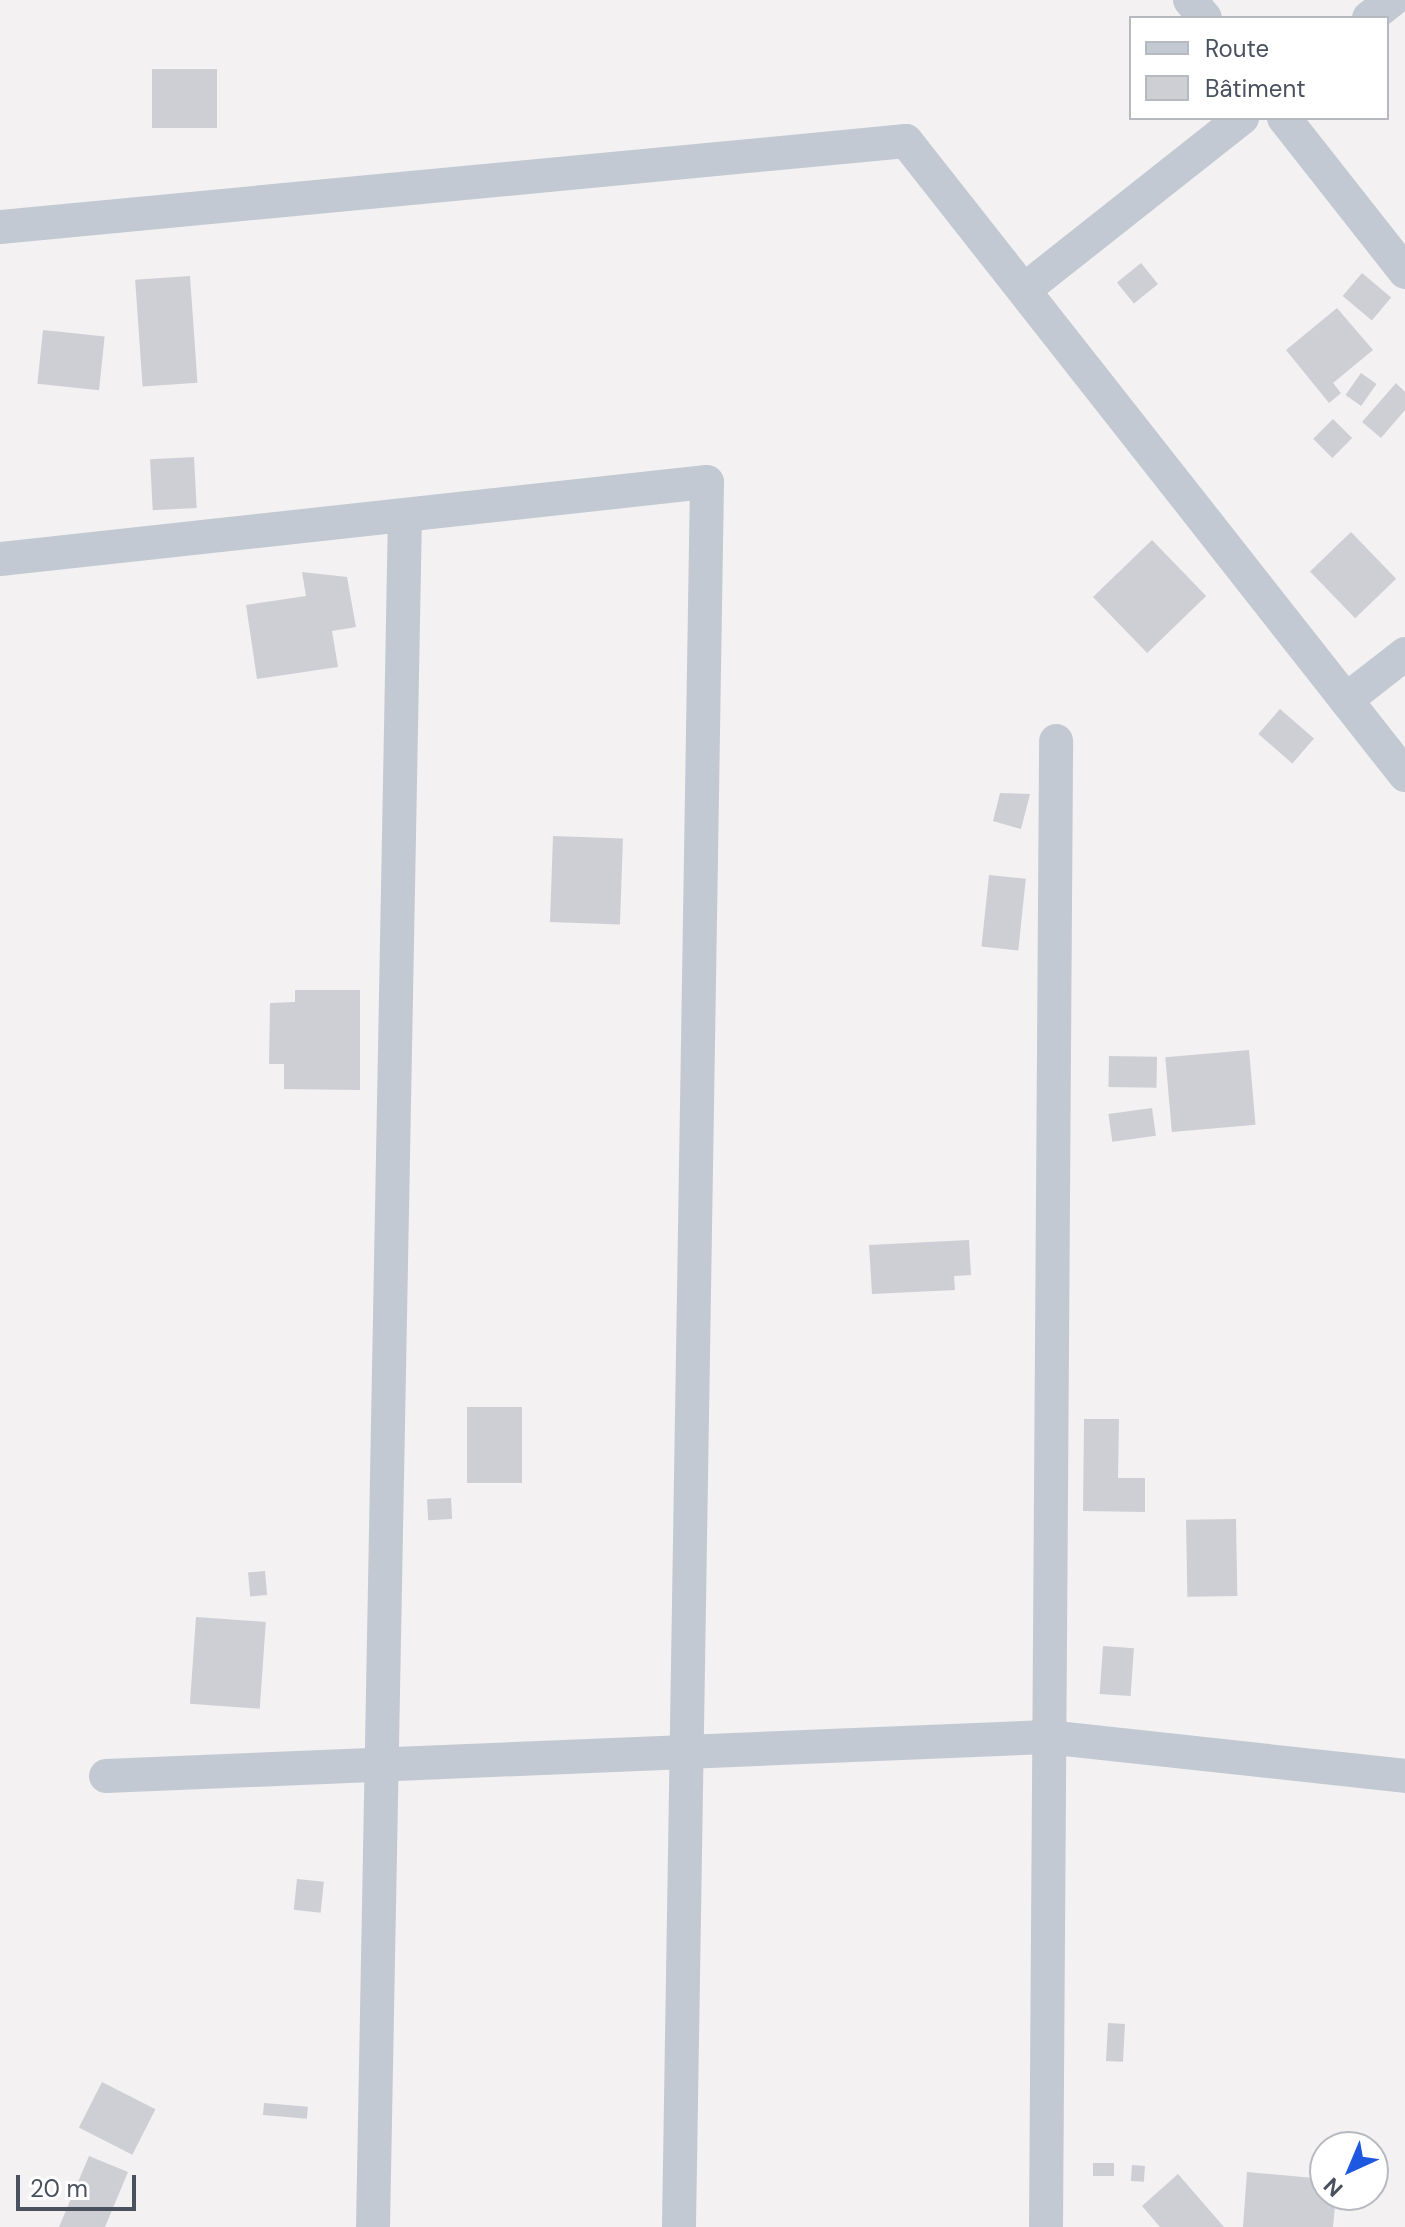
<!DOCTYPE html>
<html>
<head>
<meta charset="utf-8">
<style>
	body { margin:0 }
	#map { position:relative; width:1405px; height:2227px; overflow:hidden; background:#f3f1f1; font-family:"DM Sans",sans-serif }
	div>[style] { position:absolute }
	.building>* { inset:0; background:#cecfd5; transform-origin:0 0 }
	.street>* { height:34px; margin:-17px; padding:0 17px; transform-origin:17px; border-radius:17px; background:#c2c9d2 }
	span { translate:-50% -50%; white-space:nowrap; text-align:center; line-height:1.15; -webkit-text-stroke:6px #fff; paint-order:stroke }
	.legend { position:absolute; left:1129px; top:16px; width:260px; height:104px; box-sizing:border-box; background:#fff; border:2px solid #b6b9bf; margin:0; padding:10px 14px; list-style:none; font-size:24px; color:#49515e }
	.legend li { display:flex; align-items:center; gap:16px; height:40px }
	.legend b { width:40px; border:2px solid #b6b9bf }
	.north { position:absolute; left:1309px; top:2131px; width:80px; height:80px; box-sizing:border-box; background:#fff; border:2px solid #b6b9bf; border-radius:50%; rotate:224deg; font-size:22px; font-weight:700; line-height:32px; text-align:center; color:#49515e }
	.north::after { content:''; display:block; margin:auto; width:28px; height:36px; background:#1e57e0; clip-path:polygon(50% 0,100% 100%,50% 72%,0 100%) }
	.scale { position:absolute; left:16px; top:2175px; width:120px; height:36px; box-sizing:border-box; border:4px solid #49515e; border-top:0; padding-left:10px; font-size:24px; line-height:28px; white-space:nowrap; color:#49515e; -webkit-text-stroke:6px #fff; paint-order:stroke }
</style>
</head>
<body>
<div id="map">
	<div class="building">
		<div style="left:152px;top:69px;width:65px;height:59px"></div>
		<div style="left:1141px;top:263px;width:27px;height:31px;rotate:51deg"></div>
		<div style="left:1362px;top:273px;width:38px;height:30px;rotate:40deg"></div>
		<div style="left:190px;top:276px;width:107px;height:55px;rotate:86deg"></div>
		<div style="clip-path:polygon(1337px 308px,1373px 350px,1333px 383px,1341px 393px,1329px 403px,1286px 350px)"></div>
		<div style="left:43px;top:330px;width:62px;height:54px;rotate:6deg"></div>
		<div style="left:1361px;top:373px;width:19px;height:27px;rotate:35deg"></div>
		<div style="clip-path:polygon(1396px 383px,1405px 392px,1405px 410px,1381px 438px,1362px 422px)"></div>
		<div style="left:1333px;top:419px;width:27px;height:28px;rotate:45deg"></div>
		<div style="left:194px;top:457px;width:51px;height:44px;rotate:87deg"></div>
		<div style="left:1351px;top:532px;width:65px;height:57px;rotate:46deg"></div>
		<div style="left:1152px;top:540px;width:78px;height:82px;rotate:46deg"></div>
		<div style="clip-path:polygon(302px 572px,347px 577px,356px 627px,332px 631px,338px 667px,257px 679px,246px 605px,306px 596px)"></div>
		<div style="left:1280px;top:709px;width:45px;height:33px;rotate:41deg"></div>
		<div style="clip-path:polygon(1000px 793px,1030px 794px,1021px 829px,993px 821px)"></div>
		<div style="left:553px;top:836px;width:70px;height:86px;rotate:2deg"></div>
		<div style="left:989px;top:875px;width:37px;height:72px;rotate:6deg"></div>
		<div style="clip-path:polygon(295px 990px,360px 990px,360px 1090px,284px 1089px,284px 1064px,269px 1064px,270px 1003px,295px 1002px)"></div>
		<div style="left:1249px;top:1050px;width:75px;height:84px;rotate:85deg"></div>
		<div style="left:1109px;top:1056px;width:48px;height:31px;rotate:1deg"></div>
		<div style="left:1152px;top:1108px;width:28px;height:44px;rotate:82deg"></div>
		<div style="clip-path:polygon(969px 1240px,971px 1275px,954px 1276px,955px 1290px,872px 1294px,869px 1245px)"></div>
		<div style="left:467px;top:1407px;width:55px;height:76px"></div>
		<div style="clip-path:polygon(1084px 1419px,1119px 1419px,1118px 1478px,1145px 1478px,1145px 1512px,1083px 1511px)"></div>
		<div style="left:451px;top:1498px;width:21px;height:24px;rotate:87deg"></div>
		<div style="left:1236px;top:1519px;width:77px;height:50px;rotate:89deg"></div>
		<div style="left:265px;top:1571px;width:24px;height:17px;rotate:85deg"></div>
		<div style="left:196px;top:1617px;width:70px;height:87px;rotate:4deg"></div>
		<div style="left:1103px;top:1646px;width:31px;height:48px;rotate:4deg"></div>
		<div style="left:297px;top:1879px;width:27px;height:31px;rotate:6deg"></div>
		<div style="left:1108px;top:2023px;width:17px;height:38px;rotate:3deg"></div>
		<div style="left:102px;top:2082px;width:60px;height:51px;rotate:27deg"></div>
		<div style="left:264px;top:2103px;width:44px;height:12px;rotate:5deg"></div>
		<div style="clip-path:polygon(89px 2156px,128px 2172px,105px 2227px,59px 2227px)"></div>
		<div style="left:1093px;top:2163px;width:21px;height:13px"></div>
		<div style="left:1132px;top:2165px;width:13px;height:16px;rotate:4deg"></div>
		<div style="clip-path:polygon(1247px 2172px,1325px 2179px,1325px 2195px,1336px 2195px,1333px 2227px,1243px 2227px)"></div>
		<div style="clip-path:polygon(1178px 2174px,1224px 2227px,1160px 2227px,1142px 2206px)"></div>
	</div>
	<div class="street">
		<div style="left:1190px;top:0;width:23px;rotate:50deg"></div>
		<div style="left:1369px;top:18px;width:29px;rotate:-38deg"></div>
		<div style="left:1284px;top:118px;width:196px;rotate:51.8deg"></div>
		<div style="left:0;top:227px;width:910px;rotate:-5.42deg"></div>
		<div style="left:906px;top:141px;width:807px;rotate:51.79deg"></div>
		<div style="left:1024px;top:290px;width:278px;rotate:-38.3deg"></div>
		<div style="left:0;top:559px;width:711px;rotate:-6.22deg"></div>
		<div style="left:707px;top:482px;width:1745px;rotate:90.92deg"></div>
		<div style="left:1346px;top:700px;width:75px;rotate:-37.9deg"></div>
		<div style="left:106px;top:1776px;width:942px;rotate:-2.37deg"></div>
		<div style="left:1047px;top:1737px;width:360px;rotate:6.2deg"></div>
		<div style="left:373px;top:2227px;width:1712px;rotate:-88.93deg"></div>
		<div style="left:1046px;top:2227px;width:1486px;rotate:-89.61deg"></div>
	</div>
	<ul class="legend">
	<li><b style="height:10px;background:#c2c9d2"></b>Route</li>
	<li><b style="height:22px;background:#cecfd5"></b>Bâtiment</li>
	</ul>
	<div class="north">N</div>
	<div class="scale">20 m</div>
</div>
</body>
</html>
